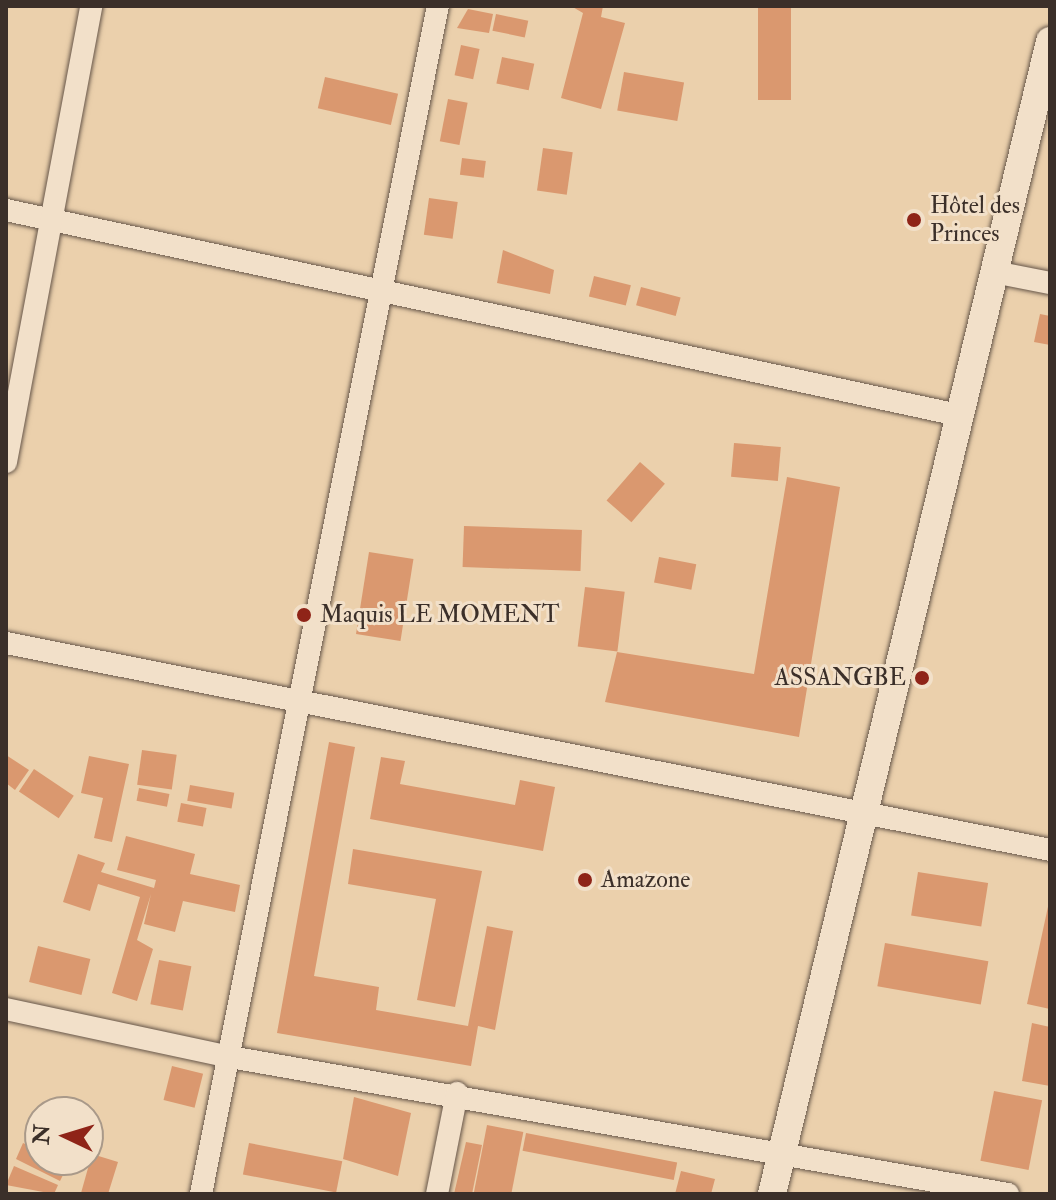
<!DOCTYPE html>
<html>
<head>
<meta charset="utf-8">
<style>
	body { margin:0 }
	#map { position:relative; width:1056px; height:1200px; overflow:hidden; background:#ebd0ac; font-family:"IM FELL Double Pica",serif }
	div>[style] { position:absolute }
	.building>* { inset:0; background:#da986f; transform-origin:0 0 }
	.roads { filter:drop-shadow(0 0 2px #67574a) drop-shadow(0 0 2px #67574a) }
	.minor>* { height:22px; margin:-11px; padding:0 11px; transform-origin:11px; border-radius:11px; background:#f2e0c9 }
	.tertiary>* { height:28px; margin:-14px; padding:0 14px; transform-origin:14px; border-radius:14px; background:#f2e0c9 }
	.dots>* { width:22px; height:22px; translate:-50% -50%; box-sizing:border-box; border:4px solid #f2e0c9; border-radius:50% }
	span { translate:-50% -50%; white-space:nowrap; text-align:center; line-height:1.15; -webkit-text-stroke:6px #f2e0c9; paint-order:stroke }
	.poi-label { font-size:24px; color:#3b2f29 }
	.left { translate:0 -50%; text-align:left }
	.right { translate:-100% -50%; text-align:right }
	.frame { position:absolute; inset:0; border:8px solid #3b2f29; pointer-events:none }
	.north { position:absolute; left:24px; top:1096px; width:80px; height:80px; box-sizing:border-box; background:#f2e0c9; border:2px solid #a99989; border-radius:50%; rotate:274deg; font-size:22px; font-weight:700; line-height:32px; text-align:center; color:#3b2f29 }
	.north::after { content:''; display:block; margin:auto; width:28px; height:36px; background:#8f2418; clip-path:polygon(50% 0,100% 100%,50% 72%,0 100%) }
</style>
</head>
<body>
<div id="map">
	<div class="building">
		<div style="clip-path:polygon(571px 6px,603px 6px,601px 17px,625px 23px,601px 109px,561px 98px,583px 13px)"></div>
		<div style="left:758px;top:6px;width:33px;height:94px"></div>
		<div style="clip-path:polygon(468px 9px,493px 14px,489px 33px,457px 28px)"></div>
		<div style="left:496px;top:14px;width:33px;height:17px;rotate:12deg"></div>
		<div style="left:461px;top:45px;width:19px;height:31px;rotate:12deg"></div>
		<div style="left:502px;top:57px;width:33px;height:27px;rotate:12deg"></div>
		<div style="left:624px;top:72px;width:61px;height:39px;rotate:10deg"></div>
		<div style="left:325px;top:77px;width:75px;height:32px;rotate:13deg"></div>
		<div style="left:448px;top:99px;width:20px;height:43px;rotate:11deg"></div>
		<div style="left:543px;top:148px;width:30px;height:43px;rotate:8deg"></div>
		<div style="left:462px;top:158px;width:24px;height:17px;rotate:7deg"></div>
		<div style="left:429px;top:198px;width:29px;height:37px;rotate:8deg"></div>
		<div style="clip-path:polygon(503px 250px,554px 270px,550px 294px,497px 283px)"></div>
		<div style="left:594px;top:276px;width:38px;height:21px;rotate:14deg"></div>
		<div style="left:641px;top:287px;width:41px;height:19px;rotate:15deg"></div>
		<div style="clip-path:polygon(1040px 314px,1050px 316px,1050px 345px,1034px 342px)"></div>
		<div style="left:734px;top:443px;width:47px;height:34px;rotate:5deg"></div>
		<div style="left:640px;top:462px;width:33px;height:51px;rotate:41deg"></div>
		<div style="clip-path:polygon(787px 477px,840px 487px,799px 737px,605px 702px,617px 652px,754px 674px)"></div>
		<div style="left:464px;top:526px;width:118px;height:41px;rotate:2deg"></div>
		<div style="left:369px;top:552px;width:45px;height:83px;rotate:9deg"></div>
		<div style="left:659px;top:557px;width:38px;height:26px;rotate:11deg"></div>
		<div style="left:585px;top:587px;width:40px;height:60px;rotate:7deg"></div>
		<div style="clip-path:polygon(329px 742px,355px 747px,314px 976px,379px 987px,376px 1010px,468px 1026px,487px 926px,513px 931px,495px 1030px,478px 1026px,471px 1066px,277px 1033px)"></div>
		<div style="left:142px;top:750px;width:35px;height:35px;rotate:8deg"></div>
		<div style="clip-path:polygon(6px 755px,29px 770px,15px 790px,6px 783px)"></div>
		<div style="clip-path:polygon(89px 756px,129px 764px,112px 842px,94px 838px,103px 798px,81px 793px)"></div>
		<div style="clip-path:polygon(381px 757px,405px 761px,400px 784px,515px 805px,520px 780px,555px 787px,543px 851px,370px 819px)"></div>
		<div style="left:34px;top:769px;width:48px;height:27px;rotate:34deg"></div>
		<div style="left:190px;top:785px;width:45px;height:16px;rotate:10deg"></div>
		<div style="left:139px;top:788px;width:31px;height:13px;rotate:11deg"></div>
		<div style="left:181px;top:803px;width:26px;height:19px;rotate:11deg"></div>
		<div style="clip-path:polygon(126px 836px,195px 854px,190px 874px,240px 885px,235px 912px,183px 901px,175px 932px,144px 924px,151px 894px,137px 940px,153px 949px,137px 1001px,112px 993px,140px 897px,98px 884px,90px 911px,63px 902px,78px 854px,105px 863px,101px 872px,154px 888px,156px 880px,117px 870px)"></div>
		<div style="clip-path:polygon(353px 849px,482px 871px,455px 1007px,417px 1000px,436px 899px,348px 884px)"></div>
		<div style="left:918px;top:872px;width:71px;height:44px;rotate:9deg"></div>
		<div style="clip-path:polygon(1049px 902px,1050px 902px,1050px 1009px,1027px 1004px)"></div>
		<div style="left:885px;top:943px;width:105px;height:44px;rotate:10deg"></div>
		<div style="left:38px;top:946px;width:54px;height:37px;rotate:14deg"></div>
		<div style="left:159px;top:960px;width:33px;height:45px;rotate:11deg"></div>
		<div style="clip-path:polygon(1032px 1023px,1050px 1027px,1050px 1086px,1022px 1081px)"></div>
		<div style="left:172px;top:1066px;width:32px;height:35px;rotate:14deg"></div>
		<div style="left:994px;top:1091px;width:49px;height:71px;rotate:11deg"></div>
		<div style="clip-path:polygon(354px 1097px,411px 1113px,398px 1176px,343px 1159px)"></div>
		<div style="left:487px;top:1125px;width:37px;height:70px;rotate:11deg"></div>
		<div style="left:526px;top:1133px;width:154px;height:18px;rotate:11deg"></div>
		<div style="clip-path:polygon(466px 1142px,482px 1145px,472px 1194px,454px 1194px)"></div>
		<div style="clip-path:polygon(23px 1143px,40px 1151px,40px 1160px,68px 1165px,60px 1181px,16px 1159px)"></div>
		<div style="left:249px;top:1143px;width:95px;height:32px;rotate:11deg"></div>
		<div style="clip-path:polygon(92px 1154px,118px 1162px,108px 1194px,81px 1193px)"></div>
		<div style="clip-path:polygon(14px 1166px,58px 1185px,54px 1194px,6px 1185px)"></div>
		<div style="clip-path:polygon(681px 1171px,715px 1179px,711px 1194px,675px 1194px)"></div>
	</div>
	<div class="roads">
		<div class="minor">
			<div style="left:6px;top:210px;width:974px;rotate:12.15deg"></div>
			<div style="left:994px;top:272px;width:57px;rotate:11.1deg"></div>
			<div style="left:6px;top:462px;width:464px;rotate:-79.4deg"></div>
			<div style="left:6px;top:643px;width:1064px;rotate:11.21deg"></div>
			<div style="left:6px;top:1009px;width:229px;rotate:12.1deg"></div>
			<div style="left:230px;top:1057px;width:790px;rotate:9.99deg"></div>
			<div style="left:201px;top:1194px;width:1211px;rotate:-78.72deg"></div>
			<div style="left:437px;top:1194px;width:103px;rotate:-78.8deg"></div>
		</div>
		<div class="tertiary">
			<div style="left:772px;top:1194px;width:1186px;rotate:-76.44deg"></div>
		</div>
	</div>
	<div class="dots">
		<div style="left:914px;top:220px;background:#8f2418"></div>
		<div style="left:304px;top:615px;background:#8f2418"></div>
		<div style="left:922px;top:678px;background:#8f2418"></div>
		<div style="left:585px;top:880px;background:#8f2418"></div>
	</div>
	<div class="poi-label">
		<span class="left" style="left:930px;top:220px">Hôtel des<br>Princes</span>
		<span class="left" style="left:320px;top:615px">Maquis LE MOMENT</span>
		<span class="right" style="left:906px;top:678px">ASSANGBE</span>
		<span class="left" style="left:601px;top:880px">Amazone</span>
	</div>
	<div class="frame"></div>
	<div class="north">N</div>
</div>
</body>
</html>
